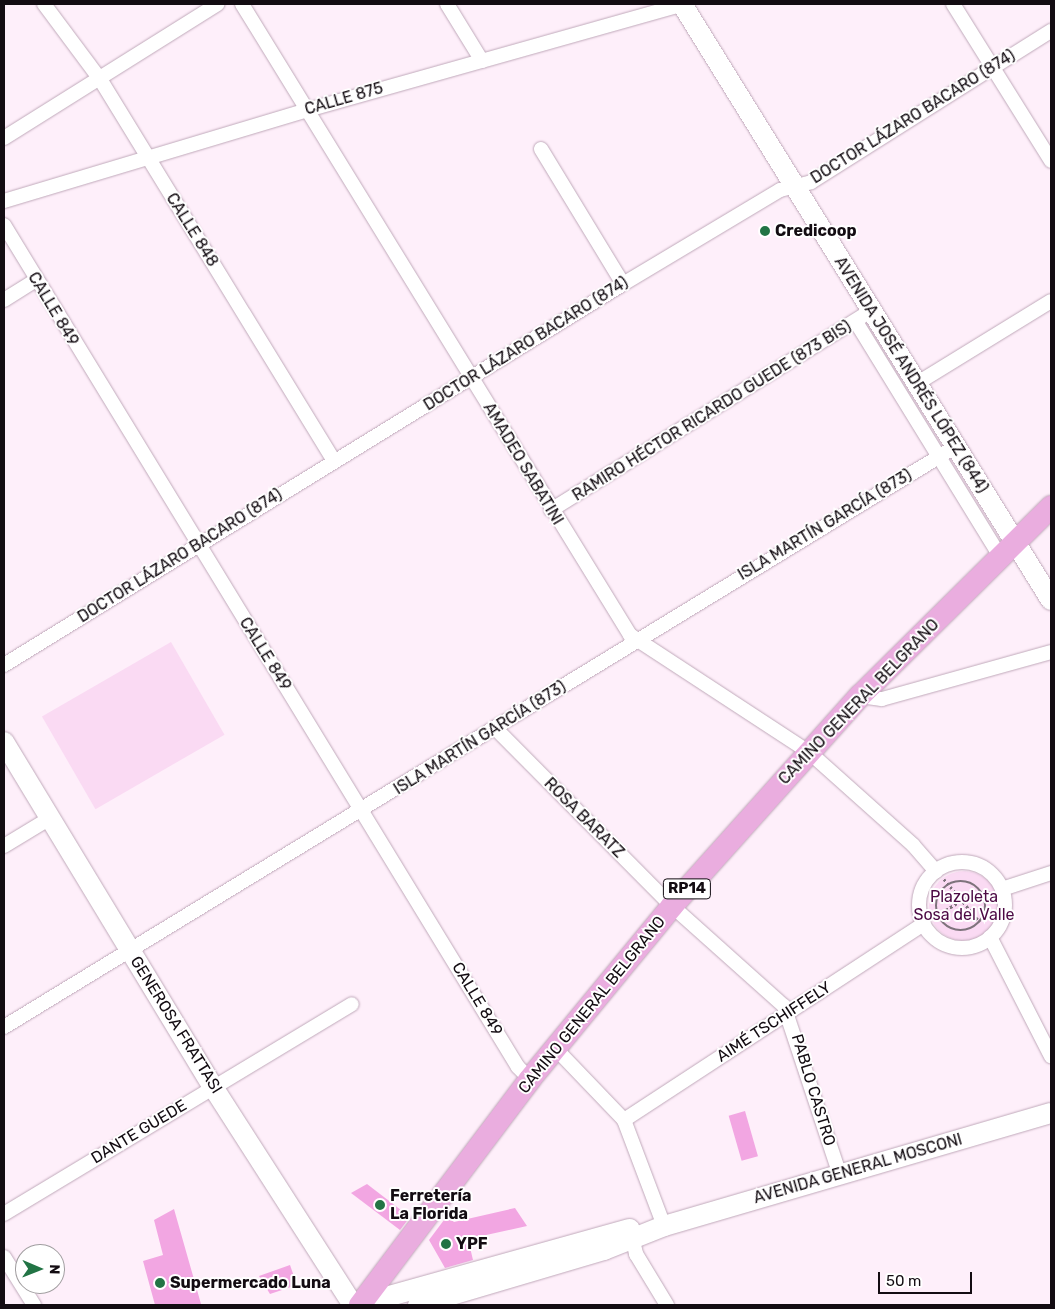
<!DOCTYPE html>
<html>
<head>
<meta charset="utf-8">
<style>
	body { margin:0 }
	#map { position:relative; width:1055px; height:1309px; overflow:hidden; background:#feeffa; font-family:Rubik,sans-serif }
	div>[style] { position:absolute }
	.green>* { inset:0; background:#fadaf3; transform-origin:0 0 }
	.round { border-radius:50% }
	.building>* { inset:0; background:#f2a6e2; transform-origin:0 0 }
	.path>* { height:2.5px; margin-top:-1.25px; transform-origin:0; background:repeating-linear-gradient(90deg,#7e737c 0 2.5px,transparent 0 5px) }
	.path>.ring { margin:-1.25px; padding:0; box-sizing:content-box; background:none; border:2.5px solid #7e737c; border-radius:50% }
	.roads { filter:drop-shadow(0 0 1px #c0a9ba) drop-shadow(0 0 1px #c0a9ba) }
	.street>* { height:14px; margin:-7px; padding:0 7px; transform-origin:7px; border-radius:7px; background:#fff }
	.street>.ring { margin:-7px; padding:0; box-sizing:content-box; background:none; border:14px solid #fff; border-radius:50% }
	.secondary>* { height:20px; margin:-10px; padding:0 10px; transform-origin:10px; border-radius:10px; background:#fff }
	.primary>* { height:22px; margin:-11px; padding:0 11px; transform-origin:11px; border-radius:11px; background:#eaaddf }
	.dots>* { width:14px; height:14px; translate:-50% -50%; box-sizing:border-box; border:2px solid #fff; border-radius:50% }
	span { translate:-50% -50%; white-space:nowrap; text-align:center; line-height:1.15; -webkit-text-stroke:4px #fff; paint-order:stroke }
	.shield-label span { padding:1px 4px; background:#fff; border:1px solid; border-radius:4px; -webkit-text-stroke-width:0 }
	.shield-label { font-size:15px; color:#130c12; font-weight:700 }
	.street-label { font-size:16px; color:#130c12 }
	.poi-label { font-size:16px; color:#130c12; font-weight:700 }
	.left { translate:0 -50%; text-align:left }
	.park-label { font-size:16px; color:#4c0944 }
	.frame { position:absolute; inset:0; border:5px solid #130c12; pointer-events:none }
	.north { position:absolute; left:15px; top:1244px; width:50px; height:50px; box-sizing:border-box; background:#fff; border:1px solid #a19ea0; border-radius:50%; rotate:91deg; font-size:14px; font-weight:700; line-height:20px; text-align:center; color:#130c12 }
	.north::after { content:''; display:block; margin:auto; width:18px; height:22px; background:#227445; clip-path:polygon(50% 0,100% 100%,50% 72%,0 100%) }
	.scale { position:absolute; left:878px; top:1272px; width:94px; height:22px; box-sizing:border-box; border:2px solid #130c12; border-top:0; padding-left:6px; font-size:15px; line-height:18px; white-space:nowrap; color:#130c12; -webkit-text-stroke:4px #fff; paint-order:stroke }
</style>
</head>
<body>
<div id="map">
	<div class="green">
		<div style="left:171px;top:642px;width:107px;height:149px;rotate:60deg"></div>
		<div class="round" style="left:929px;top:871px;width:70px;height:70px"></div>
	</div>
	<div class="building">
		<div style="left:745px;top:1111px;width:47px;height:17px;rotate:74deg"></div>
		<div style="clip-path:polygon(367px 1184px,410px 1217px,400px 1230px,351px 1193px)"></div>
		<div style="clip-path:polygon(515px 1208px,527px 1226px,468px 1239px,473px 1260px,445px 1268px,429px 1240px,447px 1216px,454px 1222px)"></div>
		<div style="clip-path:polygon(174px 1209px,201px 1304px,195px 1305px,155px 1305px,143px 1261px,163px 1255px,154px 1220px)"></div>
		<div style="clip-path:polygon(290px 1265px,297px 1285px,270px 1294px,259px 1276px)"></div>
	</div>
	<div class="path">
		<div style="left:944px;top:879px;width:56px;rotate:50.1deg"></div>
		<div class="ring" style="left:936px;top:881px;width:47.5px;height:47.5px"></div>
		<div style="left:933px;top:918px;width:36px;rotate:-32deg"></div>
		<div style="left:964px;top:899px;width:28px;rotate:-15deg"></div>
	</div>
	<div class="roads">
		<div class="street">
			<div style="left:44px;top:4px;width:94px;rotate:53.3deg"></div>
			<div style="left:100px;top:79px;width:448px;rotate:58.5deg"></div>
			<div style="left:242px;top:4px;width:741px;rotate:58.41deg"></div>
			<div style="left:630px;top:635px;width:214px;rotate:33.2deg"></div>
			<div style="left:809px;top:752px;width:140px;rotate:41.8deg"></div>
			<div style="left:913px;top:845px;width:35px;rotate:49deg"></div>
			<div style="left:447px;top:4px;width:67px;rotate:58.4deg"></div>
			<div style="left:953px;top:4px;width:185px;rotate:58deg"></div>
			<div style="left:4px;top:138px;width:252px;rotate:-32.1deg"></div>
			<div style="left:541px;top:149px;width:158px;rotate:58.7deg"></div>
			<div style="left:4px;top:201px;width:316px;rotate:-16.7deg"></div>
			<div style="left:307px;top:110px;width:393px;rotate:-15.7deg"></div>
			<div style="left:4px;top:225px;width:986px;rotate:58.6deg"></div>
			<div style="left:518px;top:1067px;width:17px;rotate:45deg"></div>
			<div style="left:4px;top:300px;width:36px;rotate:-32deg"></div>
			<div style="left:856px;top:322px;width:275px;rotate:58.4deg"></div>
			<div style="left:916px;top:384px;width:158px;rotate:-31.6deg"></div>
			<div style="left:551px;top:510px;width:377px;rotate:-31.9deg"></div>
			<div style="left:4px;top:665px;width:727px;rotate:-31.61deg"></div>
			<div style="left:623px;top:284px;width:183px;rotate:-30.9deg"></div>
			<div style="left:780px;top:190px;width:32px;rotate:-14deg"></div>
			<div style="left:811px;top:182px;width:284px;rotate:-32.2deg"></div>
			<div style="left:860px;top:696px;width:22px;rotate:8deg"></div>
			<div style="left:882px;top:699px;width:175px;rotate:-15.5deg"></div>
			<div style="left:496px;top:729px;width:250px;rotate:45.2deg"></div>
			<div style="left:672px;top:906px;width:150px;rotate:41.8deg"></div>
			<div style="left:784px;top:1006px;width:178px;rotate:71.7deg"></div>
			<div style="left:4px;top:846px;width:54px;rotate:-31.3deg"></div>
			<div class="ring" style="left:919px;top:862px;width:72px;height:72px"></div>
			<div style="left:1002px;top:889px;width:52px;rotate:-18.1deg"></div>
			<div style="left:990px;top:937px;width:134px;rotate:62.9deg"></div>
			<div style="left:4px;top:1027px;width:1114px;rotate:-31.38deg"></div>
			<div style="left:556px;top:1049px;width:98px;rotate:46.2deg"></div>
			<div style="left:624px;top:1120px;width:113px;rotate:69.3deg"></div>
			<div style="left:624px;top:1120px;width:358px;rotate:-33.2deg"></div>
			<div style="left:4px;top:1214px;width:406px;rotate:-31.1deg"></div>
			<div style="left:631px;top:1232px;width:23px;rotate:77deg"></div>
			<div style="left:636px;top:1254px;width:60px;rotate:58.7deg"></div>
			<div style="left:4px;top:1257px;width:57px;rotate:58deg"></div>
		</div>
		<div class="secondary">
			<div style="left:682px;top:4px;width:701px;rotate:58.24deg"></div>
			<div style="left:4px;top:742px;width:403px;rotate:58.8deg"></div>
			<div style="left:213px;top:1087px;width:259px;rotate:57.3deg"></div>
			<div style="left:361px;top:1304px;width:279px;rotate:-15.6deg"></div>
			<div style="left:418px;top:1305px;width:194px;rotate:-16.5deg"></div>
			<div style="left:604px;top:1250px;width:65px;rotate:-21.8deg"></div>
			<div style="left:664px;top:1226px;width:403px;rotate:-16.3deg"></div>
		</div>
		<div class="primary">
			<div style="left:360px;top:1305px;width:283px;rotate:-53deg"></div>
			<div style="left:530px;top:1079px;width:224px;rotate:-50.6deg"></div>
			<div style="left:672px;top:906px;width:282px;rotate:-48.2deg"></div>
			<div style="left:860px;top:696px;width:269px;rotate:-44.7deg"></div>
		</div>
	</div>
	<div class="dots">
		<div style="left:765px;top:231px;background:#227445"></div>
		<div style="left:380px;top:1205px;background:#227445"></div>
		<div style="left:446px;top:1244px;background:#227445"></div>
		<div style="left:160px;top:1283px;background:#227445"></div>
	</div>
	<div class="shield-label">
		<span style="left:687px;top:889px">RP14</span>
	</div>
	<div class="street-label">
		<span style="left:344px;top:99px;rotate:-16deg">CALLE 875</span>
		<span style="left:913px;top:117px;rotate:-32deg">DOCTOR LÁZARO BACARO (874)</span>
		<span style="left:192px;top:230px;rotate:58deg">CALLE 848</span>
		<span style="left:53px;top:309px;rotate:59deg">CALLE 849</span>
		<span style="left:526px;top:344px;rotate:-32deg">DOCTOR LÁZARO BACARO (874)</span>
		<span style="left:911px;top:375px;rotate:58deg">AVENIDA JOSÉ ANDRÉS LÓPEZ (844)</span>
		<span style="left:712px;top:411px;rotate:-32deg">RAMIRO HÉCTOR RICARDO GUEDE (873 BIS)</span>
		<span style="left:523px;top:464px;rotate:59deg">AMADEO SABATINI</span>
		<span style="left:825px;top:525px;rotate:-31deg">ISLA MARTÍN GARCÍA (873)</span>
		<span style="left:180px;top:556px;rotate:-32deg">DOCTOR LÁZARO BACARO (874)</span>
		<span style="left:265px;top:654px;rotate:58deg">CALLE 849</span>
		<span style="left:859px;top:702px;rotate:-46deg">CAMINO GENERAL BELGRANO</span>
		<span style="left:480px;top:738px;rotate:-32deg">ISLA MARTÍN GARCÍA (873)</span>
		<span style="left:584px;top:818px;rotate:45deg">ROSA BARATZ</span>
		<span style="left:477px;top:999px;rotate:59deg">CALLE 849</span>
		<span style="left:592px;top:1005px;rotate:-51deg">CAMINO GENERAL BELGRANO</span>
		<span style="left:774px;top:1022px;rotate:-33deg">AIMÉ TSCHIFFELY</span>
		<span style="left:176px;top:1025px;rotate:58deg">GENEROSA FRATTASI</span>
		<span style="left:813px;top:1090px;rotate:73deg">PABLO CASTRO</span>
		<span style="left:139px;top:1132px;rotate:-31deg">DANTE GUEDE</span>
		<span style="left:858px;top:1169px;rotate:-16deg">AVENIDA GENERAL MOSCONI</span>
	</div>
	<div class="poi-label">
		<span class="left" style="left:775px;top:231px">Credicoop</span>
		<span class="left" style="left:390px;top:1205px">Ferretería<br>La Florida</span>
		<span class="left" style="left:456px;top:1244px">YPF</span>
		<span class="left" style="left:170px;top:1283px">Supermercado Luna</span>
	</div>
	<div class="park-label">
		<span style="left:964px;top:906px">Plazoleta<br>Sosa del Valle</span>
	</div>
	<div class="frame"></div>
	<div class="north">N</div>
	<div class="scale">50 m</div>
</div>
</body>
</html>
